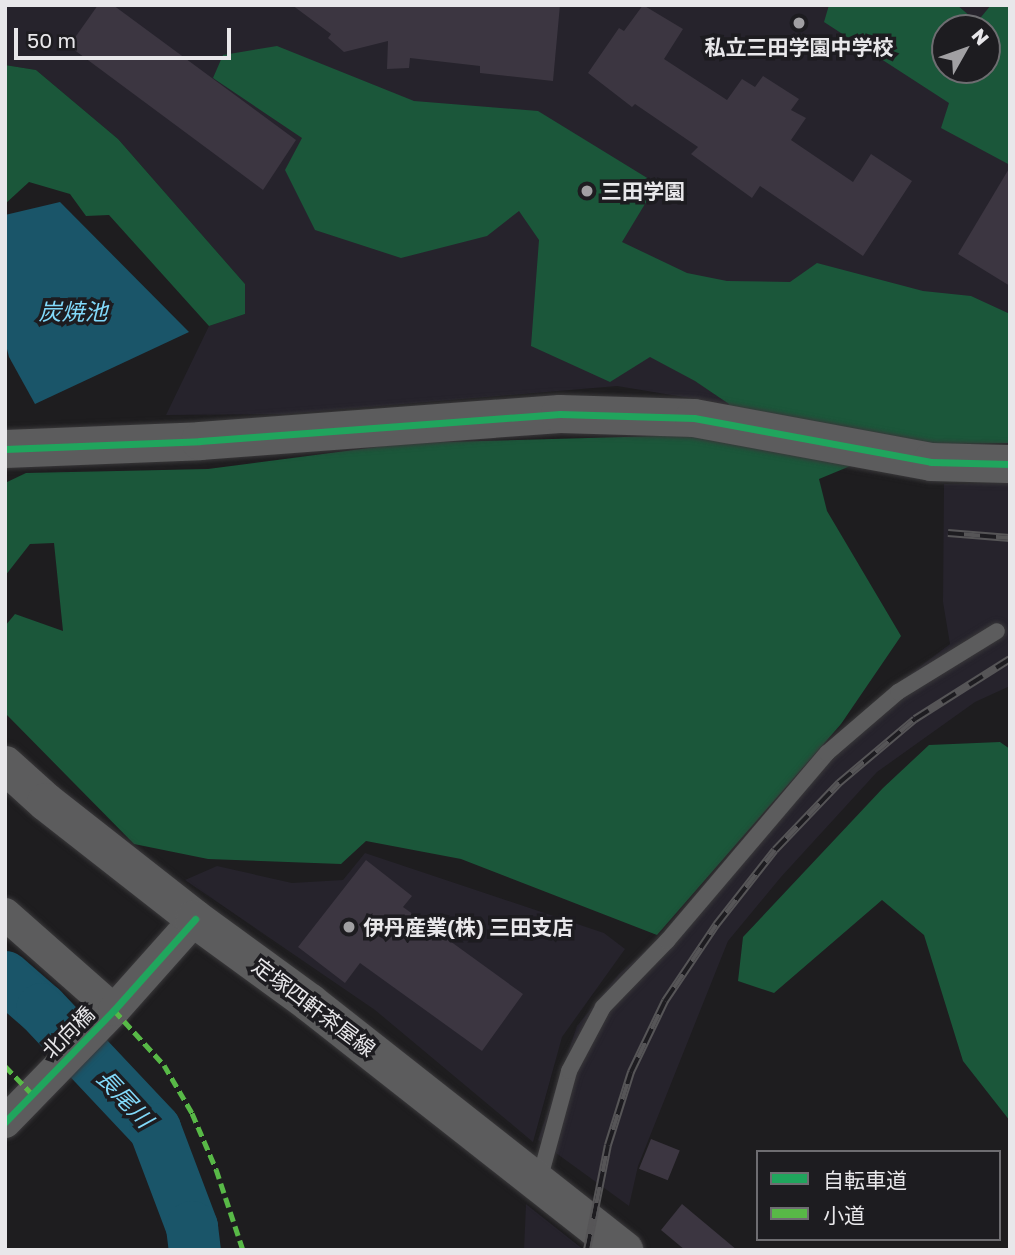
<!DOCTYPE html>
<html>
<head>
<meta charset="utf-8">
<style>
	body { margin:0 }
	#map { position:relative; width:1015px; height:1255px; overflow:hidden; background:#1e1d1f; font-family:"Golos Text","Noto Sans JP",sans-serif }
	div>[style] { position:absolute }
	.built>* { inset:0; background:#26232c }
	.forest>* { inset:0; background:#1b573a }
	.water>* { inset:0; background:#1a5569 }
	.river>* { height:52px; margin:-26px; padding:0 26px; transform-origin:26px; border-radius:26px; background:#1a5569 }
	.building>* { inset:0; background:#3c3641; transform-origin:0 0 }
	.roads { filter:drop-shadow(0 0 2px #39383a) drop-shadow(0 0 2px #39383a) }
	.service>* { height:16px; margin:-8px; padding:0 8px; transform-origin:8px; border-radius:8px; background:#5c5c5d }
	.minor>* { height:32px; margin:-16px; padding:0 16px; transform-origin:16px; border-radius:16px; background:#5c5c5d }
	.tertiary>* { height:38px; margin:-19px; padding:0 19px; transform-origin:19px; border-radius:19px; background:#5c5c5d }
	.secondary>* { height:38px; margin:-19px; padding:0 19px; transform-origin:19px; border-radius:19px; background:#5c5c5d }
	.rail>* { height:8px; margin-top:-4px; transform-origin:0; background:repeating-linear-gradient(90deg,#1d1c20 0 16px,#565557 0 32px); box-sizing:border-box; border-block:2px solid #565557 }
	.quiet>* { height:5px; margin-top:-2.5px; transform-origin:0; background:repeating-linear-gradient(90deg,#58b947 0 10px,transparent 0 15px) }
	.cycleway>* { height:7px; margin:-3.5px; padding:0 3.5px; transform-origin:3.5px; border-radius:3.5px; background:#20a55d }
	.dots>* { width:19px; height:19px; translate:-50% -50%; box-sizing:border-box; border:4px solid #1d1c20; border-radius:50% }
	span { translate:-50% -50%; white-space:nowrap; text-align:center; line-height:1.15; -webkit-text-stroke:7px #1d1c20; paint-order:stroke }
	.poi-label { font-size:21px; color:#e8e7ea; font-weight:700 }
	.left { translate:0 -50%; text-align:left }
	.street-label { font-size:21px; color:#e8e7ea }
	.water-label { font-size:23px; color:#82d9fa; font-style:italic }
	.frame { position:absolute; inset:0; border:7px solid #e8e7ea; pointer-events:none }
	.legend { position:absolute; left:756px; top:1150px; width:245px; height:91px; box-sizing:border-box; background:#1d1c20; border:2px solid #6e6d71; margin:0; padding:9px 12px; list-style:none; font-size:21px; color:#e8e7ea }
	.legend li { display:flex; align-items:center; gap:14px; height:35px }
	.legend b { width:35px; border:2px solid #6e6d71 }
	.north { position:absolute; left:931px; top:14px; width:70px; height:70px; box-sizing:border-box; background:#1d1c20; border:2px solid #6e6d71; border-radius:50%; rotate:50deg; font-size:19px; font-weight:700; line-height:28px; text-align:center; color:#e8e7ea }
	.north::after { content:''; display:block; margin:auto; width:24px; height:32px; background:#a1a0a3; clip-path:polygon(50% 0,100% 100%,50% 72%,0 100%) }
	.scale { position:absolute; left:14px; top:28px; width:217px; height:32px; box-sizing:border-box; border:4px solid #e8e7ea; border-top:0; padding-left:9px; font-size:21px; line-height:24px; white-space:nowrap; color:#e8e7ea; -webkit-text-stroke:5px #1d1c20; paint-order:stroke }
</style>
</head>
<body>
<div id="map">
	<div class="built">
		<div style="clip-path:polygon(evenodd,5px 5px,1010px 5px,1010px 443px,775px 412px,617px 386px,285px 414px,166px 415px,209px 326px,245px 314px,245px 284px,118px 139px,36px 70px,5px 65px,5px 5px,945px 28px,987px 28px,987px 70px,945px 70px,945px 28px)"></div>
		<div style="clip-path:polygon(1010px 483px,1010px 686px,975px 702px,877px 772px,781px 877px,728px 941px,638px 1166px,629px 1206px,538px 1140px,577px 1026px,619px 974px,674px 925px,834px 739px,901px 681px,950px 644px,943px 602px,944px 484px)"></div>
		<div style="clip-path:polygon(365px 853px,604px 933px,625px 949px,562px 1037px,533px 1142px,375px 1010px,185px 880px,217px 866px,292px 883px,343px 880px)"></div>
		<div style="clip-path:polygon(526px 1204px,584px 1250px,524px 1250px)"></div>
	</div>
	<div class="forest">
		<div style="clip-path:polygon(evenodd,829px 5px,957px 5px,977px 22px,991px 5px,1010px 5px,1010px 165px,941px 128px,949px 103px,824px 22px,829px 5px,945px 28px,987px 28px,987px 70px,945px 70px,945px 28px)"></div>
		<div style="clip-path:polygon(277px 46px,414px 101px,538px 111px,657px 184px,622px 242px,687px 273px,727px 281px,790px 282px,817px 263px,923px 291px,971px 296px,1010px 314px,1010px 443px,901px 445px,819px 479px,827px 511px,901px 636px,841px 724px,657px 935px,461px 859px,366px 841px,341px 864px,208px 859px,134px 844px,5px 713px,5px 626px,15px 614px,63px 631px,54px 543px,30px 544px,5px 576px,5px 483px,26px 473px,208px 469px,407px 443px,695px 435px,729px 404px,695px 381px,650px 357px,610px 382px,531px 346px,539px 240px,519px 211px,487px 236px,401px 258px,315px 230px,285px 170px,302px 138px,213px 78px,223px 55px)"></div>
		<div style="clip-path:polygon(5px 65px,36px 70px,118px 139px,245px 284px,245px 314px,209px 326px,109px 215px,86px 216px,70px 194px,29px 182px,5px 204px)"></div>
		<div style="clip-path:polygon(1000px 742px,1010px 749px,1010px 1121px,963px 1061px,924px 935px,882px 900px,774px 993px,738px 981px,743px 937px,883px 788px,929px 745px)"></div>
	</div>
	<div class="water">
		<div style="clip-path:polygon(60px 202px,189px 332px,35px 404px,9px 357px,5px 341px,5px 215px)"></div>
	</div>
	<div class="river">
		<div style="left:5px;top:977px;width:49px;rotate:40.9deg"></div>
		<div style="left:42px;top:1009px;width:165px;rotate:46.7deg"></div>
		<div style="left:155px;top:1129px;width:105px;rotate:69.3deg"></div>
		<div style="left:192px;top:1227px;width:23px;rotate:83deg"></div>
	</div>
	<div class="building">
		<div style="clip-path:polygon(98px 5px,113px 5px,296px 140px,263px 190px,69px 46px)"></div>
		<div style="clip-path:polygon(292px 5px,560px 5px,553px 81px,480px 73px,480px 66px,410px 58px,409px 68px,387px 69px,388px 41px,344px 52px,328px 38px,331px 34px)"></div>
		<div style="clip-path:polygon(643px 5px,683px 29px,664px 59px,727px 100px,742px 79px,755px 87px,763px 76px,799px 99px,791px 110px,806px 118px,791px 140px,853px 182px,871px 154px,912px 181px,863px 256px,760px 186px,752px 198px,691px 154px,698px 147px,635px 104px,632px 107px,588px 73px,619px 28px,624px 31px)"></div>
		<div style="clip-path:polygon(1010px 167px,1010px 286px,958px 254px)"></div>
		<div style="clip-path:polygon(366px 860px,412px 896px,403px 907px,523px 994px,482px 1051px,360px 963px,345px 983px,298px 947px)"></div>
		<div style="left:651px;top:1139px;width:31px;height:32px;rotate:22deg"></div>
		<div style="clip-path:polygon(682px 1204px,737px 1250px,685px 1250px,661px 1230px)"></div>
	</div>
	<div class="roads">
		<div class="service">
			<div style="left:539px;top:1181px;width:114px;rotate:-74.7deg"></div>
			<div style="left:569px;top:1071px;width:72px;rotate:-62deg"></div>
			<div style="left:603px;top:1007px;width:92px;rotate:-45.9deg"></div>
			<div style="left:667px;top:941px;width:247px;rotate:-49.6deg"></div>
			<div style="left:827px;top:753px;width:94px;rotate:-40.7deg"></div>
			<div style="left:898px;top:692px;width:116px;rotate:-31.6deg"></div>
		</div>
		<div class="minor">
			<div style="left:5px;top:914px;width:145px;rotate:41.4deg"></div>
			<div style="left:5px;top:1122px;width:156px;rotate:-45.8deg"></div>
			<div style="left:114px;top:1010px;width:122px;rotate:-48.3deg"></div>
		</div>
		<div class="tertiary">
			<div style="left:5px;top:449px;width:195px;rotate:-2.3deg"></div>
			<div style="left:200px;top:441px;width:361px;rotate:-4.3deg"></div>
			<div style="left:560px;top:414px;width:134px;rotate:1.7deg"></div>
			<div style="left:694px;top:418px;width:241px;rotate:10.5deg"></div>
			<div style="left:931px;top:462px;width:79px;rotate:1.5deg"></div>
		</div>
		<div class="secondary">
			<div style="left:5px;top:765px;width:55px;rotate:42.1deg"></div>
			<div style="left:46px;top:802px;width:189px;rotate:38.1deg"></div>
			<div style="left:195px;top:919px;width:142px;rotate:36.1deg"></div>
			<div style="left:310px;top:1003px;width:400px;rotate:38.2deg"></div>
		</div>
	</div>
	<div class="rail">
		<div style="left:948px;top:533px;width:62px;rotate:4.6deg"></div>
		<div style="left:587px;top:1250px;width:107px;rotate:-78.7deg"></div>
		<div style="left:608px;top:1145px;width:77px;rotate:-72.5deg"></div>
		<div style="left:631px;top:1072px;width:79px;rotate:-64.4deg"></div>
		<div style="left:665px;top:1001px;width:92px;rotate:-56.1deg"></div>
		<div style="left:716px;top:925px;width:95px;rotate:-51.8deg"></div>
		<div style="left:775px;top:850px;width:93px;rotate:-46.3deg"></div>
		<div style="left:839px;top:783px;width:99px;rotate:-40.1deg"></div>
		<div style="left:915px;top:719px;width:112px;rotate:-32.3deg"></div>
	</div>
	<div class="quiet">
		<div style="left:114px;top:1010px;width:74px;rotate:47.7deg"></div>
		<div style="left:164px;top:1065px;width:56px;rotate:59.7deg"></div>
		<div style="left:192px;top:1113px;width:61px;rotate:66.8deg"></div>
		<div style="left:216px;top:1169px;width:85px;rotate:71.6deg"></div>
		<div style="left:5px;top:1066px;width:39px;rotate:46deg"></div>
	</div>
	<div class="cycleway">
		<div style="left:5px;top:449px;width:195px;rotate:-2.3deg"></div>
		<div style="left:200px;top:441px;width:361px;rotate:-4.3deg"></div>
		<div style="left:560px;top:414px;width:134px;rotate:1.7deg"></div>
		<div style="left:694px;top:418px;width:241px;rotate:10.5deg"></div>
		<div style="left:931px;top:462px;width:79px;rotate:1.5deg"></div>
		<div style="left:5px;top:1122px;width:156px;rotate:-45.8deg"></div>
		<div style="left:114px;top:1010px;width:122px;rotate:-48.3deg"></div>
	</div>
	<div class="dots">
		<div style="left:799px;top:23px;background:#a1a0a3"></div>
		<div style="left:587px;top:191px;background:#a1a0a3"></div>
		<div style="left:349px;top:927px;background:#a1a0a3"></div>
	</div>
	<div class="poi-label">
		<span style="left:799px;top:47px">私立三田学園中学校</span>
		<span class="left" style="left:601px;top:191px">三田学園</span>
		<span class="left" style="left:363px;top:927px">伊丹産業(株) 三田支店</span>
	</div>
	<div class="street-label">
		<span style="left:314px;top:1007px;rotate:37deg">定塚四軒茶屋線</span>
		<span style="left:68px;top:1032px;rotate:-45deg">北向橋</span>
	</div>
	<div class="water-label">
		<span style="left:73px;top:311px">炭焼池</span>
		<span style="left:125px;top:1098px;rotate:47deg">長尾川</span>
	</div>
	<div class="frame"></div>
	<ul class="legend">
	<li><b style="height:9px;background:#20a55d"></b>自転車道</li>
	<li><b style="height:9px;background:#58b947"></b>小道</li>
	</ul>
	<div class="north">N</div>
	<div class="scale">50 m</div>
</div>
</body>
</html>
